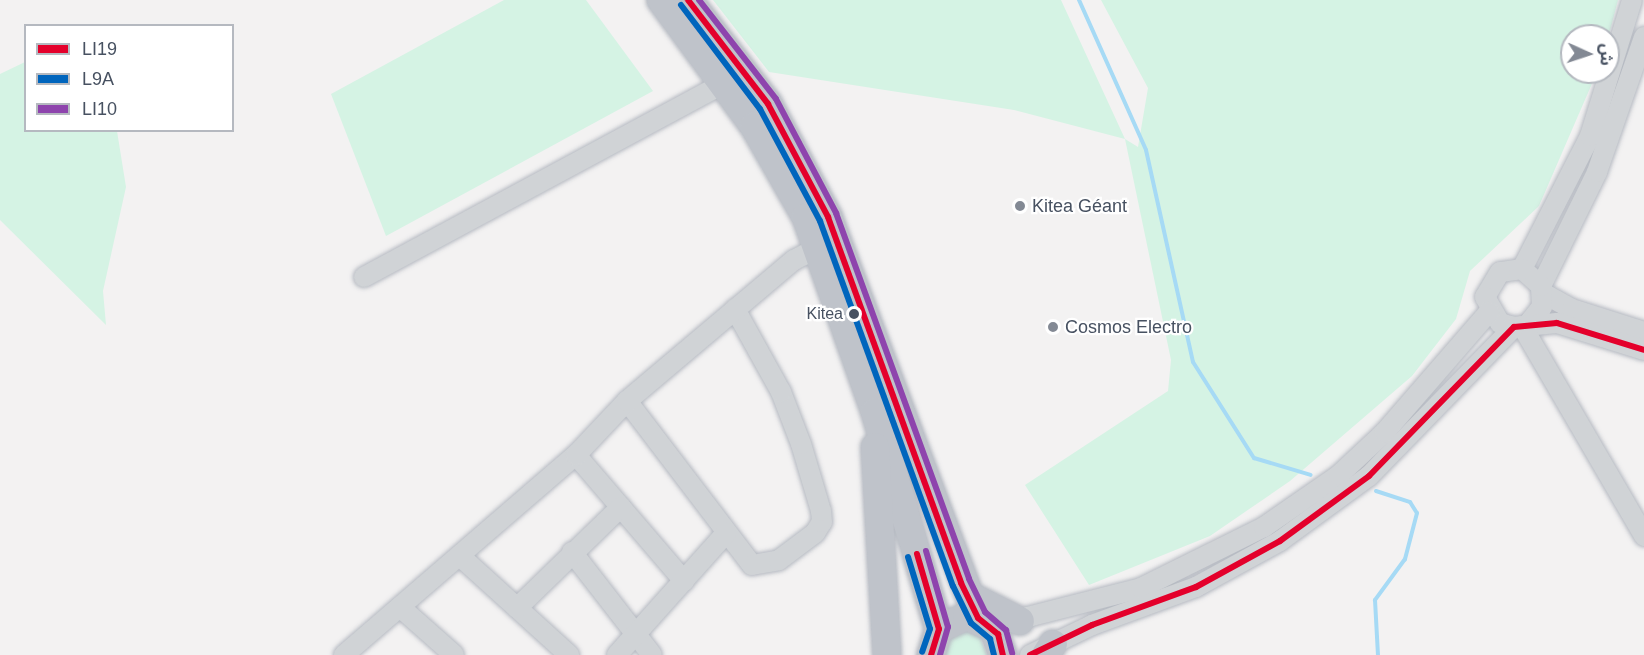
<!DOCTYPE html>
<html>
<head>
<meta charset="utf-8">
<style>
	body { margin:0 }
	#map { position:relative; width:1644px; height:655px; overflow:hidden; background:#f3f2f2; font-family:Helvetica,"Noto Sans Arabic",sans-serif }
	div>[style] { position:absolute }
	.green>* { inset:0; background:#d5f3e4 }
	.stream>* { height:4px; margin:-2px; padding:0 2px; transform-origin:2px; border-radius:2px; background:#a6daf5 }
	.roads { filter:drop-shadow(0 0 2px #b6bac2) drop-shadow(0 0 2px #b6bac2) }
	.minor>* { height:20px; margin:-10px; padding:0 10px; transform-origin:10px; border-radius:10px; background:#d0d3d6 }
	.highway>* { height:28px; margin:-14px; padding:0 14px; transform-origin:14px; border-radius:14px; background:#bfc3ca }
	.bus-1>* { height:6px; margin:-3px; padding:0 3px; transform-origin:3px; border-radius:3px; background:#e4002b }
	.bus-2>* { height:6px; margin:-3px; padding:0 3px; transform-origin:3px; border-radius:3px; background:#0065bd }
	.bus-3>* { height:6px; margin:-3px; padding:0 3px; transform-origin:3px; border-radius:3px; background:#8e44ad }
	.dots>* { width:16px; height:16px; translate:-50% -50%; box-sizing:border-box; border:3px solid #fff; border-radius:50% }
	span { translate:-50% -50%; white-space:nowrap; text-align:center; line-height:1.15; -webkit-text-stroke:4.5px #fff; paint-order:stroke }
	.bus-label { font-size:16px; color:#475161 }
	.right { translate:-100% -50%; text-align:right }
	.poi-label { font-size:18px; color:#475161 }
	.left { translate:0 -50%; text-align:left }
	.legend { position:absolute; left:24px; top:24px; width:210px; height:108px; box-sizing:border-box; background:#fff; border:2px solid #b5b9c0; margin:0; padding:8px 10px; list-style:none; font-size:18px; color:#475161 }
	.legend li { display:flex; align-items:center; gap:12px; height:30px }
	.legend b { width:30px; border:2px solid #b5b9c0 }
	.north { position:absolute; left:1560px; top:24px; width:60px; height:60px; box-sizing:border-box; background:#fff; border:2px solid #b5b9c0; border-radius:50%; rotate:93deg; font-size:16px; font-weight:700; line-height:24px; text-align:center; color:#475161 }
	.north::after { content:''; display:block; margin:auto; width:21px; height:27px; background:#838994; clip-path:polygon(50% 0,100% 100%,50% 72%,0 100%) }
</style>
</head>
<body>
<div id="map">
	<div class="green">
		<div style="clip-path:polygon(504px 0,586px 0,653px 91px,386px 236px,331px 94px)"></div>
		<div style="clip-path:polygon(713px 0,1061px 0,1125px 139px,1138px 147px,1148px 88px,1101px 0,1618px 0,1608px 39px,1572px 36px,1572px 72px,1597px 72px,1539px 206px,1470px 271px,1456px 319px,1412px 376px,1290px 481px,1210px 536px,1089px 585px,1025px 485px,1168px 391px,1171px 360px,1125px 139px,1014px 110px,769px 72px)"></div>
		<div style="clip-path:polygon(25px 62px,26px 130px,117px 131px,126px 187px,103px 291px,106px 325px,0 220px,0 74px)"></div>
		<div style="clip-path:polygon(960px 630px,979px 635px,987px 655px,940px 655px,943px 640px)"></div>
	</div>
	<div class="stream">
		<div style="left:1079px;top:0;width:164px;rotate:65.9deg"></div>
		<div style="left:1146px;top:150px;width:217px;rotate:77.5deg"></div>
		<div style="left:1193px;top:362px;width:114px;rotate:57.6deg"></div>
		<div style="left:1254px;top:458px;width:59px;rotate:16.6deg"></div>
		<div style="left:1376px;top:491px;width:36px;rotate:18deg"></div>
		<div style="left:1410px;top:502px;width:13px;rotate:58deg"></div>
		<div style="left:1417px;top:513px;width:48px;rotate:104.6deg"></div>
		<div style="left:1405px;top:559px;width:51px;rotate:126.2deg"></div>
		<div style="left:1375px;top:600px;width:55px;rotate:86.9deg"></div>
	</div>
	<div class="roads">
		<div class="minor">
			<div style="left:1522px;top:269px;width:149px;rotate:-62.9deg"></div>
			<div style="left:1590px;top:136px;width:142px;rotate:-72.8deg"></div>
			<div style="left:364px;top:277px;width:408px;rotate:-28.3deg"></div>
			<div style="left:1541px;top:286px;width:127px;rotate:-63.8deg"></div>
			<div style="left:1597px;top:172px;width:143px;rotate:-70.8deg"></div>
			<div style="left:1543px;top:293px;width:33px;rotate:29deg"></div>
			<div style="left:1572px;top:309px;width:76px;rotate:17.7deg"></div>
			<div style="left:1528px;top:324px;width:22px;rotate:-51deg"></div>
			<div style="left:1542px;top:307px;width:21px;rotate:-93deg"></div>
			<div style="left:1541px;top:286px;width:25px;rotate:-138deg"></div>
			<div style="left:1522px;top:269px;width:22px;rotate:172deg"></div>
			<div style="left:1500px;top:272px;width:29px;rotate:121deg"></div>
			<div style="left:1485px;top:297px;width:30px;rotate:60deg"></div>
			<div style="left:1500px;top:323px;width:15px;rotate:16deg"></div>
			<div style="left:1514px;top:327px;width:43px;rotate:-5.3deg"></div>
			<div style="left:1557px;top:323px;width:91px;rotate:17.2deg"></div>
			<div style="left:1522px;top:326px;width:243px;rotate:59.8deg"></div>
			<div style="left:627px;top:401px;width:206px;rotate:52.7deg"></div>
			<div style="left:752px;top:565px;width:27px;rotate:-10deg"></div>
			<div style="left:779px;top:560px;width:45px;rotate:-36.9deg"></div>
			<div style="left:815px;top:533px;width:13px;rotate:-58deg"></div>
			<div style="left:822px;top:522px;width:11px;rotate:-95deg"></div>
			<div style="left:821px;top:511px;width:70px;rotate:-106.6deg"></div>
			<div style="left:801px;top:444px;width:56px;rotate:-111deg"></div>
			<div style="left:781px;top:392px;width:95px;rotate:-119deg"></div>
			<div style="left:576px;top:455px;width:166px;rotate:49.4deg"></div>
			<div style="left:572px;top:552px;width:130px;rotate:52.2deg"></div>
			<div style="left:461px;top:557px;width:146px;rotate:42.2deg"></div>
			<div style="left:400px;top:607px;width:72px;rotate:41.6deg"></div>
			<div style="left:517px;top:608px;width:145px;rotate:-44.2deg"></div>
			<div style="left:1008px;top:622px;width:137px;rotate:-14.3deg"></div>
			<div style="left:1141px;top:588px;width:137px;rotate:-26.4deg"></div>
			<div style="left:1264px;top:527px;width:91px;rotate:-34.7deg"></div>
			<div style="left:1339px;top:475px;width:63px;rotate:-43.1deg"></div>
			<div style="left:1385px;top:432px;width:159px;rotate:-49.1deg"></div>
			<div style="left:344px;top:655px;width:306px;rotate:-40.8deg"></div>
			<div style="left:576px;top:455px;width:74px;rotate:-46.6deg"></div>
			<div style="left:627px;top:401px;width:219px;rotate:-40.2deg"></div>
			<div style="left:794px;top:260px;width:27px;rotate:-27deg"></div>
			<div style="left:617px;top:655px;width:164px;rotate:-48.2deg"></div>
			<div style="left:1030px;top:655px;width:69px;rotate:-25.8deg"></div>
			<div style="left:1092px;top:625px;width:111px;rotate:-20.1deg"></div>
			<div style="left:1196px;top:587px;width:96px;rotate:-28.7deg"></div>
			<div style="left:1280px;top:541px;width:110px;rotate:-36.1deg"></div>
			<div style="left:1369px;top:476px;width:208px;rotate:-45.8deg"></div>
		</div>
		<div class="highway">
			<div style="left:661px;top:0;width:157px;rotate:53.6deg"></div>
			<div style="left:754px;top:126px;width:105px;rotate:60.3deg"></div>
			<div style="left:806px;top:217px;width:207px;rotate:70.5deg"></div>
			<div style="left:875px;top:412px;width:226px;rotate:73.6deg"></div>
			<div style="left:688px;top:0;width:131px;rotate:52.4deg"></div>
			<div style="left:768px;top:104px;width:128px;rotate:62deg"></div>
			<div style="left:828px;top:217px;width:428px;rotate:69.5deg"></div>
			<div style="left:875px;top:447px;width:208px;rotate:86.7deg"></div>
			<div style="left:976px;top:599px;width:49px;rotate:26.6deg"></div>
			<div style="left:931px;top:655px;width:27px;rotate:-73deg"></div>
			<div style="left:939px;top:629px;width:31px;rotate:-25deg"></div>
			<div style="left:967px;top:616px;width:29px;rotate:25deg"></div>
			<div style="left:993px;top:628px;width:29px;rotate:70deg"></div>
			<div style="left:1046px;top:655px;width:13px;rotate:-58deg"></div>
		</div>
	</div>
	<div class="bus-1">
		<div style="left:688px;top:0;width:131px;rotate:52.4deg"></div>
		<div style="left:768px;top:104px;width:128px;rotate:62deg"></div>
		<div style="left:828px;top:217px;width:389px;rotate:70deg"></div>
		<div style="left:961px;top:583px;width:39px;rotate:64deg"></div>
		<div style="left:978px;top:618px;width:26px;rotate:39deg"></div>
		<div style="left:998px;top:634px;width:22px;rotate:77deg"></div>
		<div style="left:917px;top:554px;width:78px;rotate:73.7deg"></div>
		<div style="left:939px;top:629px;width:27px;rotate:107deg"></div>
		<div style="left:1030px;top:655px;width:69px;rotate:-25.8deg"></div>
		<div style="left:1092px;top:625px;width:111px;rotate:-20.1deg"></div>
		<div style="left:1196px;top:587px;width:96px;rotate:-28.7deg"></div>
		<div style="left:1280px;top:541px;width:110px;rotate:-36.1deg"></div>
		<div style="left:1369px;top:476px;width:208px;rotate:-45.8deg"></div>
		<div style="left:1514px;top:327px;width:43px;rotate:-5.3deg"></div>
		<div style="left:1557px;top:323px;width:91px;rotate:17.2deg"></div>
	</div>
	<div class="bus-2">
		<div style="left:681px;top:5px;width:131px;rotate:52.8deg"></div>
		<div style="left:760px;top:109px;width:127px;rotate:61.8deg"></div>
		<div style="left:820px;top:221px;width:388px;rotate:70deg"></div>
		<div style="left:953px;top:586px;width:41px;rotate:64.1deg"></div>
		<div style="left:971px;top:623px;width:25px;rotate:40deg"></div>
		<div style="left:990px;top:639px;width:16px;rotate:76deg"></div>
		<div style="left:908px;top:557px;width:75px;rotate:73deg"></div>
		<div style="left:930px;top:629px;width:24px;rotate:109deg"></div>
	</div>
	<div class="bus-3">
		<div style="left:699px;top:0;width:125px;rotate:52.1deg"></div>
		<div style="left:776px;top:99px;width:129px;rotate:62.2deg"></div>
		<div style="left:836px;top:213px;width:389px;rotate:70deg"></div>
		<div style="left:969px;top:579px;width:37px;rotate:64deg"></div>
		<div style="left:985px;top:612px;width:28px;rotate:41deg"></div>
		<div style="left:1006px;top:630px;width:24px;rotate:75deg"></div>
		<div style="left:926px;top:551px;width:79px;rotate:73.9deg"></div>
		<div style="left:948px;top:627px;width:29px;rotate:106deg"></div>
	</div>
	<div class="dots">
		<div style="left:1020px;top:206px;background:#838994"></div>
		<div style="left:854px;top:314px;background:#475161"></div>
		<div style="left:1053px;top:327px;background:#838994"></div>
	</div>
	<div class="bus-label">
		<span class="right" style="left:843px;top:314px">Kitea</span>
	</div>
	<div class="poi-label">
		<span class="left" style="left:1032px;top:206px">Kitea Géant</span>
		<span class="left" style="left:1065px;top:327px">Cosmos Electro</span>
	</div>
	<ul class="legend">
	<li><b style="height:8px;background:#e4002b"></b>LI19</li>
	<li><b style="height:8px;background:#0065bd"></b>L9A</li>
	<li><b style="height:8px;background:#8e44ad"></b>LI10</li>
	</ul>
	<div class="north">ش</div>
</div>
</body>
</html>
